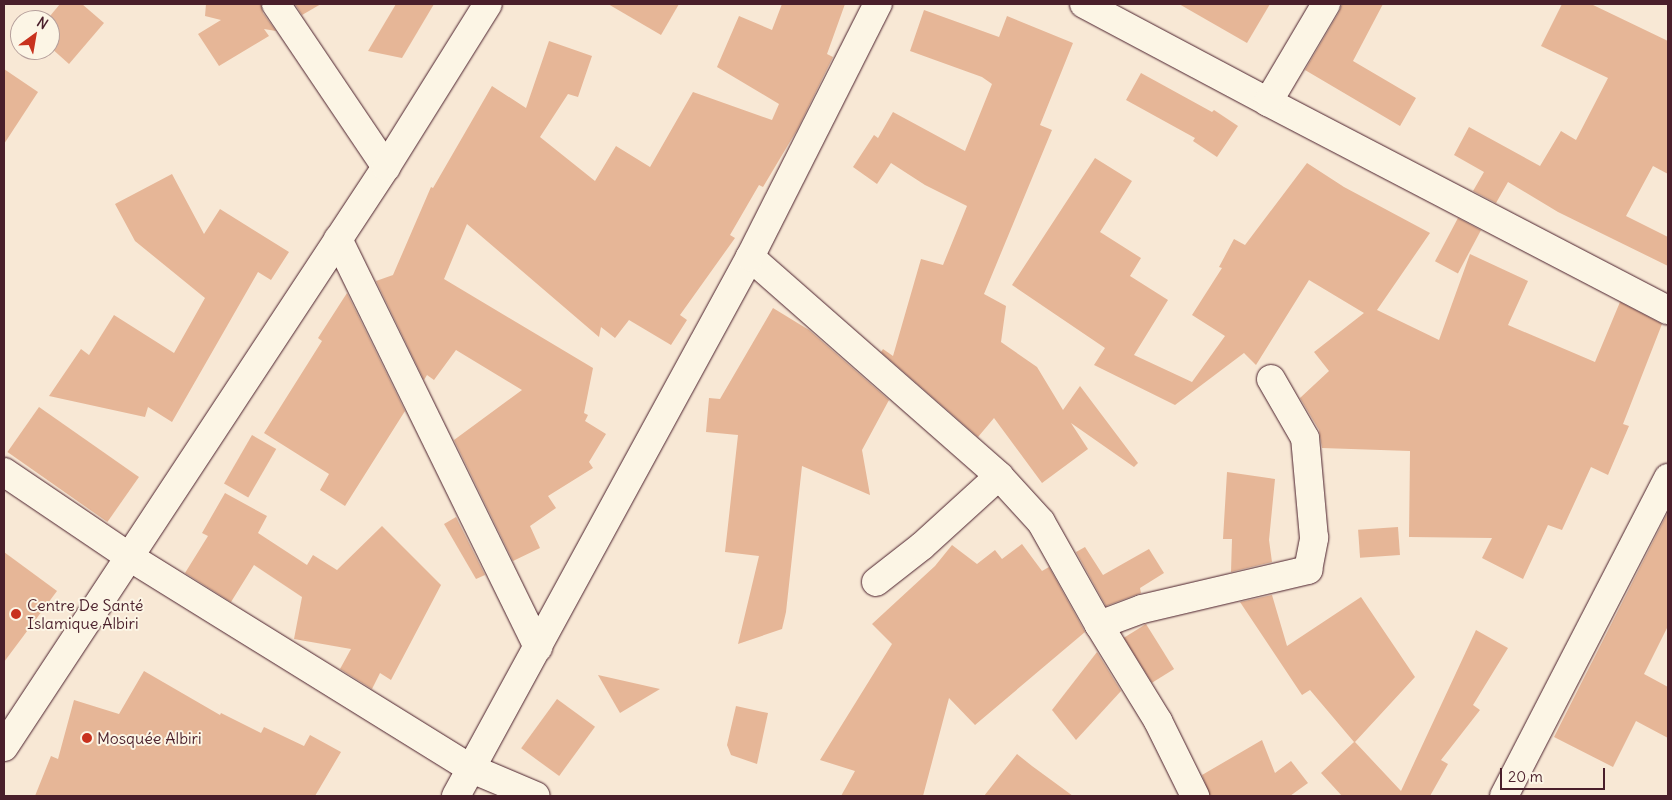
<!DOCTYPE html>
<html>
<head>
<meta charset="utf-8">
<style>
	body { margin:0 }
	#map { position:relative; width:1672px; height:800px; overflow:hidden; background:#f8e8d5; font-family:Delius,sans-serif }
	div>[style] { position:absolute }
	.building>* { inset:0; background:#e6b697; transform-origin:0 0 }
	.roads { filter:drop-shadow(0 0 1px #4a1f2b) drop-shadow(0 0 1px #4a1f2b) }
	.street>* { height:28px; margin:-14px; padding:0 14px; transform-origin:14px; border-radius:14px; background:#fcf5e5 }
	.dots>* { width:14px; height:14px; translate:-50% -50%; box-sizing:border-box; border:2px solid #fcf5e5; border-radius:50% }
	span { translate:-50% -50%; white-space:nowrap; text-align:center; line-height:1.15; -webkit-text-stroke:4px #fcf5e5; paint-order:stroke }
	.poi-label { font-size:16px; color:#4a1f2b }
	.left { translate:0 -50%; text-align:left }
	.frame { position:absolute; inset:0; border:5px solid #4a1f2b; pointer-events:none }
	.north { position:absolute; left:10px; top:10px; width:50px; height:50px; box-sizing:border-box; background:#fcf5e5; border:1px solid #b59f9b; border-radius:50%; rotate:32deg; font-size:14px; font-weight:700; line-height:20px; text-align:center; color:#4a1f2b }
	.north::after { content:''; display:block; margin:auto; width:18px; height:22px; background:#c8321e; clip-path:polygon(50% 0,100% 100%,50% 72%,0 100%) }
	.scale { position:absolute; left:1500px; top:768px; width:105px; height:22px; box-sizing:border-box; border:2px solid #4a1f2b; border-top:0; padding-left:6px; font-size:15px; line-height:18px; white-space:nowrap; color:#4a1f2b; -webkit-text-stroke:4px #fcf5e5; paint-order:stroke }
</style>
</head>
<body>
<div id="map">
	<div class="building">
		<div style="clip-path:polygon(60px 4px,82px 4px,104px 23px,69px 64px,50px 47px,50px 16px)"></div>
		<div style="clip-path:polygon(206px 4px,261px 4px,263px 13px,276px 31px,264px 29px,269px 36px,219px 66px,198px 34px,221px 20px,205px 16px)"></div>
		<div style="clip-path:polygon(295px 4px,321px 4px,302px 15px)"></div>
		<div style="clip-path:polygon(396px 4px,434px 4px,402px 58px,368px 51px)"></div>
		<div style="clip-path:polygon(608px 4px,679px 4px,661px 35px)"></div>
		<div style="clip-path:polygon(782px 4px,845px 4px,827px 54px,833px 57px,797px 130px,763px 187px,759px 185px,730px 235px,735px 238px,680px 315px,687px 320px,671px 345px,629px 320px,615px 338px,601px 327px,599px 337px,467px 224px,444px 279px,593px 368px,584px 413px,588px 415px,585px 421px,606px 434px,589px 462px,593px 468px,548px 496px,556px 508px,530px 526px,540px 548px,513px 561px,454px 440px,522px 390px,456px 350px,434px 380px,427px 375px,424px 380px,376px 281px,393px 275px,431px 187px,433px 188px,492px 86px,526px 108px,549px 41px,592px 56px,578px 97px,568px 94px,540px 137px,595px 181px,616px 146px,650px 167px,693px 92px,772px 120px,779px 104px,717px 67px,739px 16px,772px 30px)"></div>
		<div style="clip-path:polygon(1179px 4px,1270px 4px,1247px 43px)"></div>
		<div style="clip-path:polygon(1342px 4px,1383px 4px,1353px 61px,1416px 98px,1400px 126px,1305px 70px,1339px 12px)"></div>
		<div style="clip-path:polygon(1562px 4px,1591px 4px,1668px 41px,1668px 174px,1653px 166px,1626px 216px,1668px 237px,1668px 266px,1558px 212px,1508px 182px,1496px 203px,1473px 191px,1484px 172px,1454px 155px,1469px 127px,1540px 166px,1561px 131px,1576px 140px,1608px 78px,1541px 46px)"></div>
		<div style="clip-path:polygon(924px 10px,999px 37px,1007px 16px,1073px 43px,1040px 125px,1052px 130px,984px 294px,1006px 306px,1001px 342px,1037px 367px,1063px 410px,1080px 386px,1138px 463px,1134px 467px,1071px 423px,1088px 449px,1042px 483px,994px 418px,978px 437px,881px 352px,883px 349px,893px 356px,921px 259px,943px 265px,967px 206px,925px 185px,891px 163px,877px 184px,853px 167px,874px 135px,878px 138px,893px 112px,965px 151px,992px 84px,982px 77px,910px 51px)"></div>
		<div style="clip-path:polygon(4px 69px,38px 92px,4px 144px)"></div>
		<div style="clip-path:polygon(1141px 73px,1212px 112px,1214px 110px,1238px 126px,1217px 157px,1193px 141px,1195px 138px,1126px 100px)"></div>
		<div style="clip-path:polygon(1095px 158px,1132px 181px,1100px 232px,1141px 258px,1130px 276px,1168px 300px,1134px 355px,1192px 382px,1225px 336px,1192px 315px,1222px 268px,1219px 267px,1234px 239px,1245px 245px,1307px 163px,1344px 187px,1430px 233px,1377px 310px,1439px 340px,1470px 254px,1528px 281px,1508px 325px,1595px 362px,1620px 302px,1662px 324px,1623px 424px,1629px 426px,1608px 475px,1591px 467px,1562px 530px,1548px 525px,1523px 579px,1482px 558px,1492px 538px,1409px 537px,1410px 451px,1322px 448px,1319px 430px,1300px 398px,1329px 371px,1314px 352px,1364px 313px,1309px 280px,1256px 365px,1244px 353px,1175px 405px,1094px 365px,1105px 348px,1012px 285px)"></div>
		<div style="clip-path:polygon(172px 174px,204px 234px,220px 209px,289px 252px,271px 280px,258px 272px,172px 422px,148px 407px,145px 417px,49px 396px,81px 349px,89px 355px,114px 315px,174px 353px,205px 298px,135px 241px,115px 204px)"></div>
		<div style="left:1458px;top:218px;width:26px;height:49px;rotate:28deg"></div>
		<div style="clip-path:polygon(347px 293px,405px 411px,345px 506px,320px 490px,329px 474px,264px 433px,322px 341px,318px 338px)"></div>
		<div style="clip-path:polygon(773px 308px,809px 330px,889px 400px,862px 450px,870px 495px,802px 466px,786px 612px,782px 629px,738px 644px,759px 556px,725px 552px,738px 435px,706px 432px,709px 398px,720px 399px)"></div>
		<div style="left:39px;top:407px;width:122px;height:55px;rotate:35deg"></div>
		<div style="left:252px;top:435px;width:28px;height:56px;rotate:30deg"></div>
		<div style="clip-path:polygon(1227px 472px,1275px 479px,1269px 540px,1272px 562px,1231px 572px,1232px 539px,1223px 539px)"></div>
		<div style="clip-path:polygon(225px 493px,267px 516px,258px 533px,307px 565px,313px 555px,337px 570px,382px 526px,441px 585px,391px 680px,380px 673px,372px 689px,340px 669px,351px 649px,294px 639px,302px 597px,254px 565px,231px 602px,185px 573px,208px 536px,202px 533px)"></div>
		<div style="clip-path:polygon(1668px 512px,1668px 626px,1644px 674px,1668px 687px,1668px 738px,1636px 721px,1613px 767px,1554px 737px)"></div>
		<div style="clip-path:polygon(456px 517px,485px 575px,476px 579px,444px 524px)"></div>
		<div style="left:1398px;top:527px;width:28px;height:40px;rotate:86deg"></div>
		<div style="clip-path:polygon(1022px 544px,1042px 571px,1049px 567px,1085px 632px,975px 725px,949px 698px,923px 796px,841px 796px,855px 771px,820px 760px,892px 644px,872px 624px,935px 566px,952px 545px,977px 564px,995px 550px,1002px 559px)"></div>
		<div style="clip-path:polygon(1085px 547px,1103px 575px,1149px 549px,1164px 573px,1140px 588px,1141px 593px,1106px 606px,1076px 552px)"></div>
		<div style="clip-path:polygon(4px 552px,57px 591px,4px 662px)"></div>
		<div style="clip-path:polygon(1272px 595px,1287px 646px,1361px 597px,1415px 677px,1355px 742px,1401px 791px,1476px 630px,1508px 648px,1473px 705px,1480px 710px,1441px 760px,1448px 764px,1430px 796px,1342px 796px,1321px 773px,1354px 742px,1310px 690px,1302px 695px,1240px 602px)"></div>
		<div style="left:1146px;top:624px;width:53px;height:26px;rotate:58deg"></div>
		<div style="clip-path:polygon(1097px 652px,1121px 691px,1076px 740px,1052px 710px)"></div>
		<div style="clip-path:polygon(144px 671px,220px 715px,221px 713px,261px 733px,264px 727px,304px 746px,310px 735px,341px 752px,315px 796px,35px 796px,51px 756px,58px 759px,74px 700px,119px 714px)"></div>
		<div style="clip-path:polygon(598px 675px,660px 689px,620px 713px)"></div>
		<div style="left:557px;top:699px;width:47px;height:61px;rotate:36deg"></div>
		<div style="clip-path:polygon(736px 706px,768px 713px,757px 764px,731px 755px,727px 745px)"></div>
		<div style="clip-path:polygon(1262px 740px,1275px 773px,1291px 761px,1308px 783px,1290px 796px,1210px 796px,1202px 775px)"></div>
		<div style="clip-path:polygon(1017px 754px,1032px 766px,1073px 796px,984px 796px)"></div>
	</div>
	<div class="roads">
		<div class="street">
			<div style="left:276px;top:4px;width:197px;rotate:56deg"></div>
			<div style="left:1084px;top:4px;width:208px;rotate:28deg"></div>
			<div style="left:1268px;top:102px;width:451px;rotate:27.5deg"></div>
			<div style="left:1268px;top:102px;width:114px;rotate:-59.4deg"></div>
			<div style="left:338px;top:239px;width:455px;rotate:63.9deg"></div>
			<div style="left:750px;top:257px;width:332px;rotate:41.3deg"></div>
			<div style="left:999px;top:476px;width:62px;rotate:47.6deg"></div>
			<div style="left:1041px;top:522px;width:118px;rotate:60.6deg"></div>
			<div style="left:1099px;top:625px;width:113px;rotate:58.4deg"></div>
			<div style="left:1158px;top:721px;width:84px;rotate:63.7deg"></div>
			<div style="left:4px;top:472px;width:150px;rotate:34.1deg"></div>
			<div style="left:128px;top:556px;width:405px;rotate:31.8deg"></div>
			<div style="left:472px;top:769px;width:69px;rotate:22.9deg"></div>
			<div style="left:876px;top:582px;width:58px;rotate:-38deg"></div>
			<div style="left:922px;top:546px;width:104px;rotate:-42.3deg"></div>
			<div style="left:1099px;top:625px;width:46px;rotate:-20.4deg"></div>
			<div style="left:1142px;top:609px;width:171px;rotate:-13.2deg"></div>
			<div style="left:1308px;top:570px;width:33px;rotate:-79deg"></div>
			<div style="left:1314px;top:538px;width:100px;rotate:-95.1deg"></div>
			<div style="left:1305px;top:438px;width:68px;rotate:-120deg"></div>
			<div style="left:4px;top:747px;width:694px;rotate:-56.63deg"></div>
			<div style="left:386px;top:167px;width:192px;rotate:-58deg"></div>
			<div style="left:456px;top:796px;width:614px;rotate:-61.39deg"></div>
			<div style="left:750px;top:257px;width:284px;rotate:-63.2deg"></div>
			<div style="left:1504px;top:796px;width:358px;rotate:-62.7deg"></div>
		</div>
	</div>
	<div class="dots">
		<div style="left:16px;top:614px;background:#c8321e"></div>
		<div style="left:87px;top:738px;background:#c8321e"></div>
	</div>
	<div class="poi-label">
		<span class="left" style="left:27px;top:614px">Centre De Santé<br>Islamique Albiri</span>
		<span class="left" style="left:97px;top:738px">Mosquée Albiri</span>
	</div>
	<div class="frame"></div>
	<div class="north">N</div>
	<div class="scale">20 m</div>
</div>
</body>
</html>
